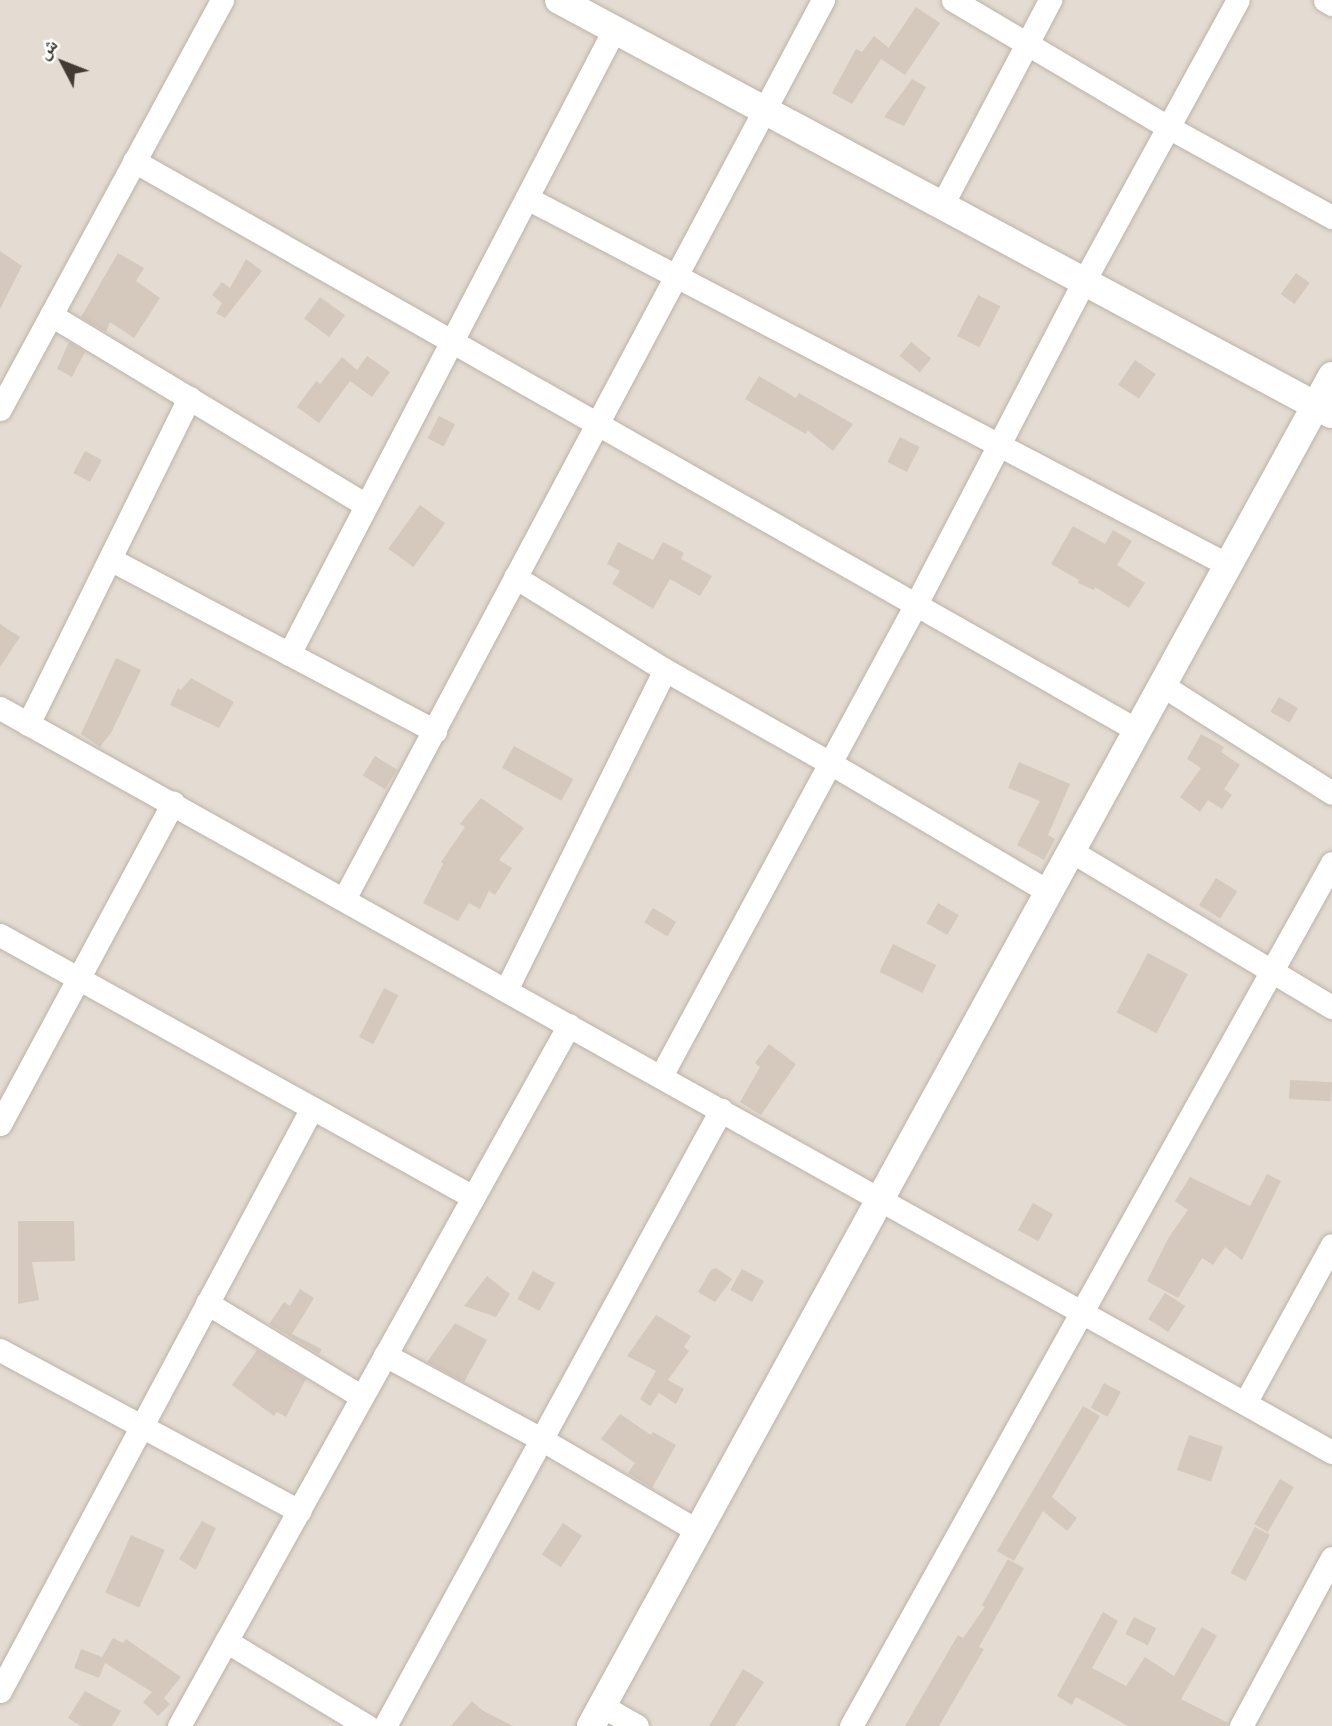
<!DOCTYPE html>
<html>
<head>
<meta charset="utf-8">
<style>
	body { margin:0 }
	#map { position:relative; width:1332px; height:1726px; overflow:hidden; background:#f1ebe4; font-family:Karla,"Noto Naskh Arabic",sans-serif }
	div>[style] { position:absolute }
	.residential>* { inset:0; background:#e4dcd2; transform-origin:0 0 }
	.building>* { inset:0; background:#d5c8bd; transform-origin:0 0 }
	.roads { filter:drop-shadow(0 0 2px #bcb2a7) drop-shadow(0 0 2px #bcb2a7) }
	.minor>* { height:23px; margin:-11.5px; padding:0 11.5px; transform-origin:11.5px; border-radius:11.5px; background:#fff }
	.tertiary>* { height:28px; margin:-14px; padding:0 14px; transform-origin:14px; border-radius:14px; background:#fff }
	span { translate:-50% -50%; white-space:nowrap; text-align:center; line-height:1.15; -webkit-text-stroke:5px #fff; paint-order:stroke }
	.north { position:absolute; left:28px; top:28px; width:70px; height:70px; -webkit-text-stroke:5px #fff; paint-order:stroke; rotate:312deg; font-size:19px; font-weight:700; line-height:28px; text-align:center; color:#423b34 }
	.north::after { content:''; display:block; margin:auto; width:24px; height:32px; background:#423b34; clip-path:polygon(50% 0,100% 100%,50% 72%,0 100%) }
</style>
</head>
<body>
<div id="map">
	<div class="residential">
		<div style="left:0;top:0;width:1332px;height:1726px"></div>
	</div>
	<div class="building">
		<div style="clip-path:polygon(916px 7px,940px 23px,905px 75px,881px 59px,852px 104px,832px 93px,856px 49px,862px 52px,874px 36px,889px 48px,883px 56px)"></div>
		<div style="clip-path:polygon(912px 79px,926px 87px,904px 126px,884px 117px)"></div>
		<div style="clip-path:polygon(0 251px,22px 266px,0 309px)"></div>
		<div style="clip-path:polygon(118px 253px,144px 268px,136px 281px,160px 298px,134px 338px,110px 322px,106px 332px,81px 317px)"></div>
		<div style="clip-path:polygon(246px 259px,262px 271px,225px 318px,216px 313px,222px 303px,212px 295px,222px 282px,230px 288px)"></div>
		<div style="left:1296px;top:273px;width:17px;height:26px;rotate:36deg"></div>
		<div style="left:978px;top:295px;width:25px;height:46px;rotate:27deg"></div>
		<div style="left:320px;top:297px;width:31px;height:27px;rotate:36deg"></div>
		<div style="clip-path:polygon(69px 342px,85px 352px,72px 377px,57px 369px)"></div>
		<div style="left:911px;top:342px;width:26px;height:18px;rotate:39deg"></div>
		<div style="clip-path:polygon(367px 356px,390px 372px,372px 397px,350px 381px,319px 423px,297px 407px,316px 381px,320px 384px,342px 357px,357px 370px)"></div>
		<div style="left:1135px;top:360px;width:25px;height:30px;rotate:34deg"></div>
		<div style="clip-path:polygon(759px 376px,796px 398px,799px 393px,853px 424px,833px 451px,807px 430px,806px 434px,745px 399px)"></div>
		<div style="left:439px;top:416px;width:18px;height:25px;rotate:27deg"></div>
		<div style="left:900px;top:437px;width:22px;height:28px;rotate:27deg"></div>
		<div style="left:85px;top:451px;width:19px;height:25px;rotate:28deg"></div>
		<div style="left:420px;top:505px;width:31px;height:54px;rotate:36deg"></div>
		<div style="clip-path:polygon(1073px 526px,1105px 544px,1113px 530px,1132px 541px,1117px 565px,1145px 583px,1129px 608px,1095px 587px,1094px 590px,1078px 583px,1079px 580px,1051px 564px)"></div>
		<div style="clip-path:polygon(618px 542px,653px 560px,663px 542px,684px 553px,681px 559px,712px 576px,700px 596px,670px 579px,653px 609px,612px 584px,620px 571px,607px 564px)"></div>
		<div style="clip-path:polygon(0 624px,20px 637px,0 667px)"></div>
		<div style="clip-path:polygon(116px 658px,141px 670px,111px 733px,100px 747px,81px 734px)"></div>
		<div style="clip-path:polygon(191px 678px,234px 702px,219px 728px,170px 705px,178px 688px,181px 690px)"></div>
		<div style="left:1279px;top:697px;width:22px;height:17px;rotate:30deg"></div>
		<div style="clip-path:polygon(1201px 734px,1224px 747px,1221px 752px,1240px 765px,1224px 789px,1232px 795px,1222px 809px,1208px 800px,1200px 812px,1180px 797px,1201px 768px,1187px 759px)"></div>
		<div style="left:514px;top:746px;width:68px;height:25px;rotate:29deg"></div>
		<div style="left:375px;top:756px;width:26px;height:23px;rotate:32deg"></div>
		<div style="clip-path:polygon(1019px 762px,1070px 784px,1048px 835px,1055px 839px,1044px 860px,1017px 845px,1040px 801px,1008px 788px)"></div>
		<div style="clip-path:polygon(481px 798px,524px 828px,499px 860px,512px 868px,495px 895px,489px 891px,480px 909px,469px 903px,458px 921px,423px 903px,443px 864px,441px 862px,465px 827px,460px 824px)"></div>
		<div style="left:1216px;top:878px;width:25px;height:32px;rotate:32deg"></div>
		<div style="left:938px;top:903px;width:24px;height:23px;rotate:30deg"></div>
		<div style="left:653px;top:908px;width:27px;height:17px;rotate:31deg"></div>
		<div style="left:893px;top:944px;width:48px;height:31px;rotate:26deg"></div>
		<div style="left:1148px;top:953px;width:45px;height:67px;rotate:28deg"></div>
		<div style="left:384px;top:988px;width:16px;height:55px;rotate:27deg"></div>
		<div style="clip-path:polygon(769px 1044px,796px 1064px,761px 1115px,740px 1102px,760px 1067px,755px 1063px)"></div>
		<div style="left:1290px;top:1080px;width:42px;height:19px;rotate:3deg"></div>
		<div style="clip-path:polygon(1267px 1174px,1281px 1181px,1242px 1260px,1225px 1247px,1213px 1265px,1202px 1258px,1178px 1298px,1147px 1281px,1169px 1237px,1188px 1210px,1175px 1201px,1190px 1177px,1250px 1206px)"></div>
		<div style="left:1033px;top:1203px;width:23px;height:31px;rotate:29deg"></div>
		<div style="clip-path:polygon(18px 1221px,74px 1221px,75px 1261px,32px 1262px,39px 1300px,18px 1304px)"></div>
		<div style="clip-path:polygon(716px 1268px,732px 1279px,715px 1302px,698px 1292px,711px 1270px)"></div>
		<div style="left:742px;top:1269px;width:25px;height:24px;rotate:29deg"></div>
		<div style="left:533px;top:1271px;width:25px;height:32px;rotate:29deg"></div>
		<div style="clip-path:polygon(487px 1276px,510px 1294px,496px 1317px,464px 1306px)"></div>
		<div style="clip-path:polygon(300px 1289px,314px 1298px,292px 1334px,322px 1349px,319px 1354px,269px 1324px,284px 1302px,290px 1306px)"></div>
		<div style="left:1165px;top:1293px;width:24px;height:31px;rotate:33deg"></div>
		<div style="clip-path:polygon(656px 1315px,691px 1336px,684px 1347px,689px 1351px,668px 1380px,684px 1389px,676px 1404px,659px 1393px,650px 1406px,640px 1399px,656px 1371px,627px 1356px)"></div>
		<div style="clip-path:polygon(455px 1323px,487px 1340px,464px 1382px,427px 1362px)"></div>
		<div style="clip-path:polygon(257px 1350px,306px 1379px,286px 1417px,277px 1412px,274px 1416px,232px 1385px)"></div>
		<div style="left:1104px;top:1383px;width:19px;height:28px;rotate:28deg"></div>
		<div style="clip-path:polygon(1083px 1406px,1100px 1416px,1052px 1497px,1077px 1518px,1067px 1531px,1043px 1511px,1014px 1561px,997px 1551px)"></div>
		<div style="clip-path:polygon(620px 1414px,651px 1435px,653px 1432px,676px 1445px,652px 1488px,628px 1473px,635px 1463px,601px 1439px)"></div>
		<div style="left:1189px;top:1435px;width:36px;height:37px;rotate:19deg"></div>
		<div style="left:1280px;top:1479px;width:16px;height:52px;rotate:30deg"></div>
		<div style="clip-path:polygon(202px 1521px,216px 1528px,196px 1570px,179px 1559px)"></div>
		<div style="left:563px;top:1523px;width:23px;height:38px;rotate:34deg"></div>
		<div style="left:1255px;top:1527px;width:17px;height:52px;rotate:28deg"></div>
		<div style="left:131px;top:1535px;width:37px;height:63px;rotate:24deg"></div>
		<div style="clip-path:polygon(1008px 1559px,1024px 1568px,979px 1647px,984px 1649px,939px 1726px,905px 1726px,958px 1635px,963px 1638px,985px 1607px,982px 1605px)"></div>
		<div style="clip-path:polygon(1103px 1612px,1118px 1621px,1092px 1668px,1126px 1686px,1145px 1657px,1174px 1676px,1202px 1627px,1217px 1636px,1181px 1699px,1228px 1723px,1227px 1726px,1128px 1726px,1076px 1697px,1072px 1705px,1057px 1696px)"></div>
		<div style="left:1134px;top:1617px;width:25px;height:19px;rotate:27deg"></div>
		<div style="clip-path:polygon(113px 1638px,123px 1643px,126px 1639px,181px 1677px,164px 1698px,170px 1704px,158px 1716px,143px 1702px,152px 1692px,105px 1663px,99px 1678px,74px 1668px,81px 1649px,102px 1657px)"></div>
		<div style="clip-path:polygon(743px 1669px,764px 1682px,735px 1726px,709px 1726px)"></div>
		<div style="clip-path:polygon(85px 1691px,121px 1711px,112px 1726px,81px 1726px,68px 1718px)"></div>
		<div style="clip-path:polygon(472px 1701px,482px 1710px,513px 1726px,451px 1726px)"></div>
	</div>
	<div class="roads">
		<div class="minor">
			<div style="left:953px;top:0;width:250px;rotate:30.6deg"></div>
			<div style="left:1168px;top:127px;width:187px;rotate:28.8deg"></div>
			<div style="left:1325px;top:0;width:8px;rotate:30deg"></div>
			<div style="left:134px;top:161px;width:1153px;rotate:29.57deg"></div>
			<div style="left:527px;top:198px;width:791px;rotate:27.63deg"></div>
			<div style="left:942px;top:205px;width:232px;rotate:-62.2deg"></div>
			<div style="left:51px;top:315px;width:368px;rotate:31.1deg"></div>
			<div style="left:0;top:409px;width:465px;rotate:-61.5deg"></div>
			<div style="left:110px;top:559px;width:368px;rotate:27.9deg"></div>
			<div style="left:515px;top:577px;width:176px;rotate:31.8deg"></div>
			<div style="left:665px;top:670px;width:189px;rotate:29.4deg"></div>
			<div style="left:830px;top:763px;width:254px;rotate:30.5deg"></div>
			<div style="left:289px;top:654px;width:704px;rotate:-62.49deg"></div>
			<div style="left:1162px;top:685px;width:201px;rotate:32.4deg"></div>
			<div style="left:0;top:708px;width:1526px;rotate:29.19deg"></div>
			<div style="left:28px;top:724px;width:364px;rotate:-63.7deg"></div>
			<div style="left:1071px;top:851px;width:304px;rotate:30.9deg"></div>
			<div style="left:344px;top:899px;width:1019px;rotate:-61.95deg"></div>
			<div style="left:0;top:935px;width:541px;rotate:28.98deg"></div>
			<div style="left:506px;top:990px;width:357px;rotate:-63.6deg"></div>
			<div style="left:661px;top:1076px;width:536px;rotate:-61.62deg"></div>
			<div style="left:916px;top:604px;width:364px;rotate:-62.5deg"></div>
			<div style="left:1084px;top:281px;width:320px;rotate:-61.3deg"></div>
			<div style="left:0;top:1124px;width:365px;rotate:-61.7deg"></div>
			<div style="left:207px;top:1303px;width:181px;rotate:31.2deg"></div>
			<div style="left:0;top:1350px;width:340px;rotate:28.3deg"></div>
			<div style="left:385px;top:1355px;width:177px;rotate:28.3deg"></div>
			<div style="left:541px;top:1439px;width:182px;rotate:30.4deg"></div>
			<div style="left:1245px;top:1403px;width:180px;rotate:-61.2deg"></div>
			<div style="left:226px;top:1641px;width:165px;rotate:31.1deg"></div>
			<div style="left:0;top:1691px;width:661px;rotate:-61.85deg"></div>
			<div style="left:602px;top:1706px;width:40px;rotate:29.7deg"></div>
			<div style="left:179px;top:1726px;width:802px;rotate:-60.91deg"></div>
			<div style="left:385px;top:1726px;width:702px;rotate:-61.39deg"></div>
			<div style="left:851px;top:1726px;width:988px;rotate:-60.87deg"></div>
			<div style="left:1241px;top:1726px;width:191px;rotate:-61.6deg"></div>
		</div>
		<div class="tertiary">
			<div style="left:559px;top:0;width:876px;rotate:28.2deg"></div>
			<div style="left:591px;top:1726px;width:1540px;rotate:-61.24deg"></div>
		</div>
	</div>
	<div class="north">ش</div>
</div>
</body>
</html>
